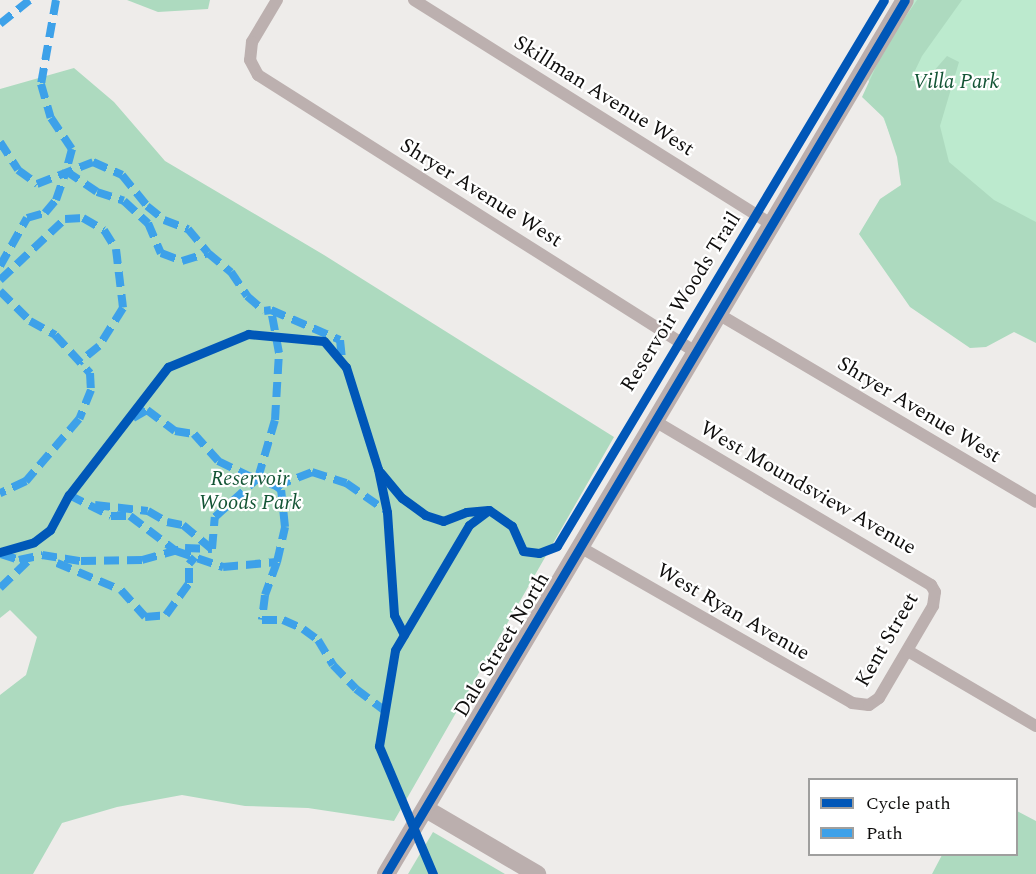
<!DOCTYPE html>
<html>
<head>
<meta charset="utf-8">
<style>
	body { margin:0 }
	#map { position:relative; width:1036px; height:874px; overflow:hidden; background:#eeecea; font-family:Spectral,serif }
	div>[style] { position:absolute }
	.green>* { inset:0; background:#bceace }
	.forest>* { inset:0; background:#addabf }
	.street>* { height:12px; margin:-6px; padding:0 6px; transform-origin:6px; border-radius:6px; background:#bcb0af }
	.secondary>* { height:18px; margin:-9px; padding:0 9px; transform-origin:9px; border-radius:9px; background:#bbafae }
	.quiet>* { height:8px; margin-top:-4px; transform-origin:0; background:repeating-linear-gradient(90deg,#3da1e9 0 15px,transparent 0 23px) }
	.cycleway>* { height:9px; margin:-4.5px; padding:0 4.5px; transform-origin:4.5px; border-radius:4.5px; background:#0057b8 }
	span { translate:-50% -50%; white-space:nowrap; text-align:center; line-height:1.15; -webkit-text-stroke:4.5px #fff; paint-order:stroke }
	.park-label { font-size:21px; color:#135435; font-style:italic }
	.street-label { font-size:21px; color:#0f0e0d }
	.legend { position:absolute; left:808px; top:778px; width:210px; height:78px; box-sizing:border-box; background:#fff; border:2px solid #9f9f9e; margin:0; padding:8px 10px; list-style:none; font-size:18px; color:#0f0e0d }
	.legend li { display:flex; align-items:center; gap:12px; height:30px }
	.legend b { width:30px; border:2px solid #9f9f9e }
</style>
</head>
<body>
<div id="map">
	<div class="green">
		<div style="clip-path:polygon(905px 0,1036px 0,1036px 335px,948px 280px,864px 69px)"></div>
	</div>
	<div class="forest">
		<div style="clip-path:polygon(127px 0,210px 0,208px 9px,158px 12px)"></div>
		<div style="clip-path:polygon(917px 0,962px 0,922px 56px,910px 81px,925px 81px,947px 56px,959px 62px,940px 126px,949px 162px,994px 200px,1036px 222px,1036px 343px,1014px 332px,986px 347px,970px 348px,910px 307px,859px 234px,880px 199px,901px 185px,897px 157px,884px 118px,862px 97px,885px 47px)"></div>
		<div style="clip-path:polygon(74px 68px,114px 102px,165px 161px,324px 255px,614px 437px,394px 821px,308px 808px,245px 806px,182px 795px,117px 807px,62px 823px,33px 874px,0 874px,0 695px,26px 675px,37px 637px,10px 610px,0 618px,0 89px)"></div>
		<div style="clip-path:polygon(1017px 811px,1036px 821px,1036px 874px,932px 874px,942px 855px,1016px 854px)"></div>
		<div style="clip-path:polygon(433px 832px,505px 874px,408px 874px)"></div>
	</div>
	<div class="street">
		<div style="left:277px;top:0;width:49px;rotate:120.8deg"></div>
		<div style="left:252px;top:42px;width:18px;rotate:96deg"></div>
		<div style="left:250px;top:60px;width:17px;rotate:62deg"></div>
		<div style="left:258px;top:75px;width:520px;rotate:32.34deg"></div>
		<div style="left:414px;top:0;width:423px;rotate:32.1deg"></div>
		<div style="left:720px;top:315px;width:367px;rotate:30.6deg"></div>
		<div style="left:580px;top:547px;width:314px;rotate:29.8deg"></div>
		<div style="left:852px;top:703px;width:17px;rotate:7deg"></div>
		<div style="left:869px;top:705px;width:12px;rotate:-35deg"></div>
		<div style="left:879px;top:698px;width:107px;rotate:-59.6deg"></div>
		<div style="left:933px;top:606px;width:14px;rotate:-82deg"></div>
		<div style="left:935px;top:592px;width:8px;rotate:-120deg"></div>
		<div style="left:931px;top:585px;width:320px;rotate:-149.3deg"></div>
		<div style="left:908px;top:651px;width:148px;rotate:30.4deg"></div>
	</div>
	<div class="secondary">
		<div style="left:426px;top:809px;width:129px;rotate:30.4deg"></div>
		<div style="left:386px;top:874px;width:1016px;rotate:-59.3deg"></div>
	</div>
	<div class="quiet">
		<div style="left:56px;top:0;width:85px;rotate:100.1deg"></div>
		<div style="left:41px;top:84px;width:35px;rotate:74deg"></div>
		<div style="left:51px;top:118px;width:37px;rotate:56deg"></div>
		<div style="left:72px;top:149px;width:23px;rotate:105deg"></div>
		<div style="left:0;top:24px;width:38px;rotate:-39deg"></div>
		<div style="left:0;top:142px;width:33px;rotate:57deg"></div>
		<div style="left:18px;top:170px;width:24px;rotate:36deg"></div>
		<div style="left:37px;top:184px;width:60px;rotate:-21.4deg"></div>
		<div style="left:93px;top:162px;width:32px;rotate:24deg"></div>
		<div style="left:122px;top:175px;width:40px;rotate:51deg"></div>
		<div style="left:147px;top:206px;width:22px;rotate:39deg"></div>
		<div style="left:164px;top:220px;width:26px;rotate:21deg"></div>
		<div style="left:188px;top:229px;width:31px;rotate:50deg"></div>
		<div style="left:0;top:266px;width:55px;rotate:-60.6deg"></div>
		<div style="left:27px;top:218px;width:19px;rotate:-16deg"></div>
		<div style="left:45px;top:213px;width:17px;rotate:-50deg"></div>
		<div style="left:56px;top:200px;width:31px;rotate:-71deg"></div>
		<div style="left:66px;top:171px;width:37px;rotate:34deg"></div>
		<div style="left:97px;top:192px;width:28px;rotate:18deg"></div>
		<div style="left:124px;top:201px;width:33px;rotate:43deg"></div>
		<div style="left:148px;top:223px;width:33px;rotate:67deg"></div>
		<div style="left:161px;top:253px;width:22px;rotate:21deg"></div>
		<div style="left:182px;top:261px;width:27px;rotate:-17deg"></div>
		<div style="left:208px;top:253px;width:30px;rotate:40deg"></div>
		<div style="left:231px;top:272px;width:29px;rotate:56deg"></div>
		<div style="left:247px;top:296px;width:23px;rotate:41deg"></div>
		<div style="left:264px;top:311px;width:7px;rotate:-8deg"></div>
		<div style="left:271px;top:310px;width:75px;rotate:23.5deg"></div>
		<div style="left:340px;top:340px;width:20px;rotate:84deg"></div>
		<div style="left:0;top:280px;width:89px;rotate:-43.2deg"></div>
		<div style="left:65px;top:219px;width:18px;rotate:-3deg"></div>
		<div style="left:83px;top:218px;width:24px;rotate:30deg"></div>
		<div style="left:104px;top:230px;width:22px;rotate:58deg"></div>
		<div style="left:116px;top:249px;width:59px;rotate:83.2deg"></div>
		<div style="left:123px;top:308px;width:45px;rotate:122.3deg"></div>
		<div style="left:99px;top:346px;width:26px;rotate:141deg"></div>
		<div style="left:0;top:291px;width:42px;rotate:45deg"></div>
		<div style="left:30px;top:321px;width:29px;rotate:29deg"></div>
		<div style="left:55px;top:335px;width:52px;rotate:47.4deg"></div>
		<div style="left:90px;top:373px;width:17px;rotate:87deg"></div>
		<div style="left:91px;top:390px;width:31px;rotate:112deg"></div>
		<div style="left:79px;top:419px;width:82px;rotate:130.5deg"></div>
		<div style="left:26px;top:481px;width:29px;rotate:155deg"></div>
		<div style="left:133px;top:418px;width:16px;rotate:-30deg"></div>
		<div style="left:147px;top:410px;width:35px;rotate:37deg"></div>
		<div style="left:175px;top:431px;width:19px;rotate:9deg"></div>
		<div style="left:194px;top:434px;width:36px;rotate:48deg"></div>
		<div style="left:218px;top:461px;width:34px;rotate:26deg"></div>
		<div style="left:249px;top:476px;width:29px;rotate:20deg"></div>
		<div style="left:276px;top:486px;width:39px;rotate:-21deg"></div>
		<div style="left:312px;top:472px;width:36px;rotate:18deg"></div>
		<div style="left:346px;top:483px;width:47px;rotate:34.7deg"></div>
		<div style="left:69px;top:495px;width:47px;rotate:26.6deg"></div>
		<div style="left:111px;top:516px;width:19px"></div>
		<div style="left:130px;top:516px;width:58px;rotate:37.3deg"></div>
		<div style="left:176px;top:551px;width:50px;rotate:18.8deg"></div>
		<div style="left:223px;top:567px;width:54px;rotate:-5.3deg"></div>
		<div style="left:277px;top:562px;width:36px;rotate:-77deg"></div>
		<div style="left:285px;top:527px;width:37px;rotate:-96deg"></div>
		<div style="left:281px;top:490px;width:6px;rotate:-141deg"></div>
		<div style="left:95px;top:505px;width:53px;rotate:6.5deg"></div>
		<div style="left:148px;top:511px;width:22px;rotate:30deg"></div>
		<div style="left:167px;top:522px;width:16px;rotate:11deg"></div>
		<div style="left:183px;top:525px;width:38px;rotate:40deg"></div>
		<div style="left:1px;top:554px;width:19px;rotate:18deg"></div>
		<div style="left:19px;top:560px;width:24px;rotate:-12deg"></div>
		<div style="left:42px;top:555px;width:39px;rotate:9deg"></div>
		<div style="left:81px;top:561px;width:61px;rotate:-0.9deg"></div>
		<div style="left:142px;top:560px;width:45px;rotate:-15.6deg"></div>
		<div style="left:185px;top:548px;width:27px;rotate:2deg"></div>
		<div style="left:212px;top:549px;width:32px;rotate:-85deg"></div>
		<div style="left:215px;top:517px;width:58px;rotate:-42.2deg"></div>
		<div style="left:258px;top:478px;width:60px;rotate:-73.7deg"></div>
		<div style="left:275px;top:420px;width:67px;rotate:-86.6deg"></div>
		<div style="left:279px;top:353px;width:44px;rotate:-100.5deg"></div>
		<div style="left:277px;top:562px;width:35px;rotate:110deg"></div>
		<div style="left:265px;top:595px;width:25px;rotate:97deg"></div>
		<div style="left:262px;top:620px;width:21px"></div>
		<div style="left:283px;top:620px;width:22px;rotate:24deg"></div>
		<div style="left:303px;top:629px;width:19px;rotate:36deg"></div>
		<div style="left:318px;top:640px;width:29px;rotate:59deg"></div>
		<div style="left:333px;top:665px;width:33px;rotate:46deg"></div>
		<div style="left:356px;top:689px;width:39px;rotate:37deg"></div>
		<div style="left:57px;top:563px;width:69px;rotate:22.9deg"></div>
		<div style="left:121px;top:590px;width:36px;rotate:48deg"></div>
		<div style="left:145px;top:617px;width:21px;rotate:-5deg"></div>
		<div style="left:166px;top:615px;width:39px;rotate:-54deg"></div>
		<div style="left:189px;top:583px;width:19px;rotate:-90deg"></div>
		<div style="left:189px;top:564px;width:9px;rotate:-49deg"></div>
		<div style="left:0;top:588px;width:43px;rotate:-44.1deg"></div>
	</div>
	<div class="cycleway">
		<div style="left:380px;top:472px;width:34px;rotate:50deg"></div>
		<div style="left:402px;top:498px;width:29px;rotate:36deg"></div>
		<div style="left:425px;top:515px;width:19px;rotate:18deg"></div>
		<div style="left:443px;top:521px;width:25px;rotate:-21deg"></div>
		<div style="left:466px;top:512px;width:22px;rotate:-5deg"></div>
		<div style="left:0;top:552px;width:35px;rotate:-16deg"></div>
		<div style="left:34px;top:542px;width:20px;rotate:-37deg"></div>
		<div style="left:50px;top:530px;width:40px;rotate:-62deg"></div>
		<div style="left:69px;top:495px;width:162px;rotate:-52.3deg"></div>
		<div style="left:168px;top:367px;width:87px;rotate:-22.4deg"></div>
		<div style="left:248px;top:334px;width:76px;rotate:5.3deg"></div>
		<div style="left:324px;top:341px;width:34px;rotate:50deg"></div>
		<div style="left:346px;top:367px;width:107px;rotate:72.6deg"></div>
		<div style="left:378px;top:469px;width:44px;rotate:78.2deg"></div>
		<div style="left:387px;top:512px;width:103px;rotate:86.1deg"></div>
		<div style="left:394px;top:615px;width:22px;rotate:63deg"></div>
		<div style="left:386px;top:874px;width:1016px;rotate:-59.3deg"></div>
		<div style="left:433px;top:874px;width:139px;rotate:-112.9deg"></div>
		<div style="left:379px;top:746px;width:97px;rotate:-80.5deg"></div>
		<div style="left:395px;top:650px;width:145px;rotate:-59.4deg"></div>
		<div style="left:469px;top:525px;width:25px;rotate:-37deg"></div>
		<div style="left:489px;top:510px;width:28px;rotate:35deg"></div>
		<div style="left:512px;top:526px;width:27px;rotate:66deg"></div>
		<div style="left:523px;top:551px;width:16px;rotate:7deg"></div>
		<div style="left:539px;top:553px;width:19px;rotate:-21deg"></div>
		<div style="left:557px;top:546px;width:636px;rotate:-59.08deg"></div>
	</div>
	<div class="park-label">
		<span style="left:956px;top:82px">Villa Park</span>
		<span style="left:250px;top:491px">Reservoir<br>Woods Park</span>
	</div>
	<div class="street-label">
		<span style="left:604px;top:96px;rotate:32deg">Skillman Avenue West</span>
		<span style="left:481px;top:193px;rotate:32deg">Shryer Avenue West</span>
		<span style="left:681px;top:302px;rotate:-58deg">Reservoir Woods Trail</span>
		<span style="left:919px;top:410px;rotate:31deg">Shryer Avenue West</span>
		<span style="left:808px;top:488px;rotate:30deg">West Moundsview Avenue</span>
		<span style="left:733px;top:612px;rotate:30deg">West Ryan Avenue</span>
		<span style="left:887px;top:640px;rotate:-60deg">Kent Street</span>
		<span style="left:502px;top:645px;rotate:-59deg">Dale Street North</span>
	</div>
	<ul class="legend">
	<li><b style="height:8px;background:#0057b8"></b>Cycle path</li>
	<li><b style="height:8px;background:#3da1e9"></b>Path</li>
	</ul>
</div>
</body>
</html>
